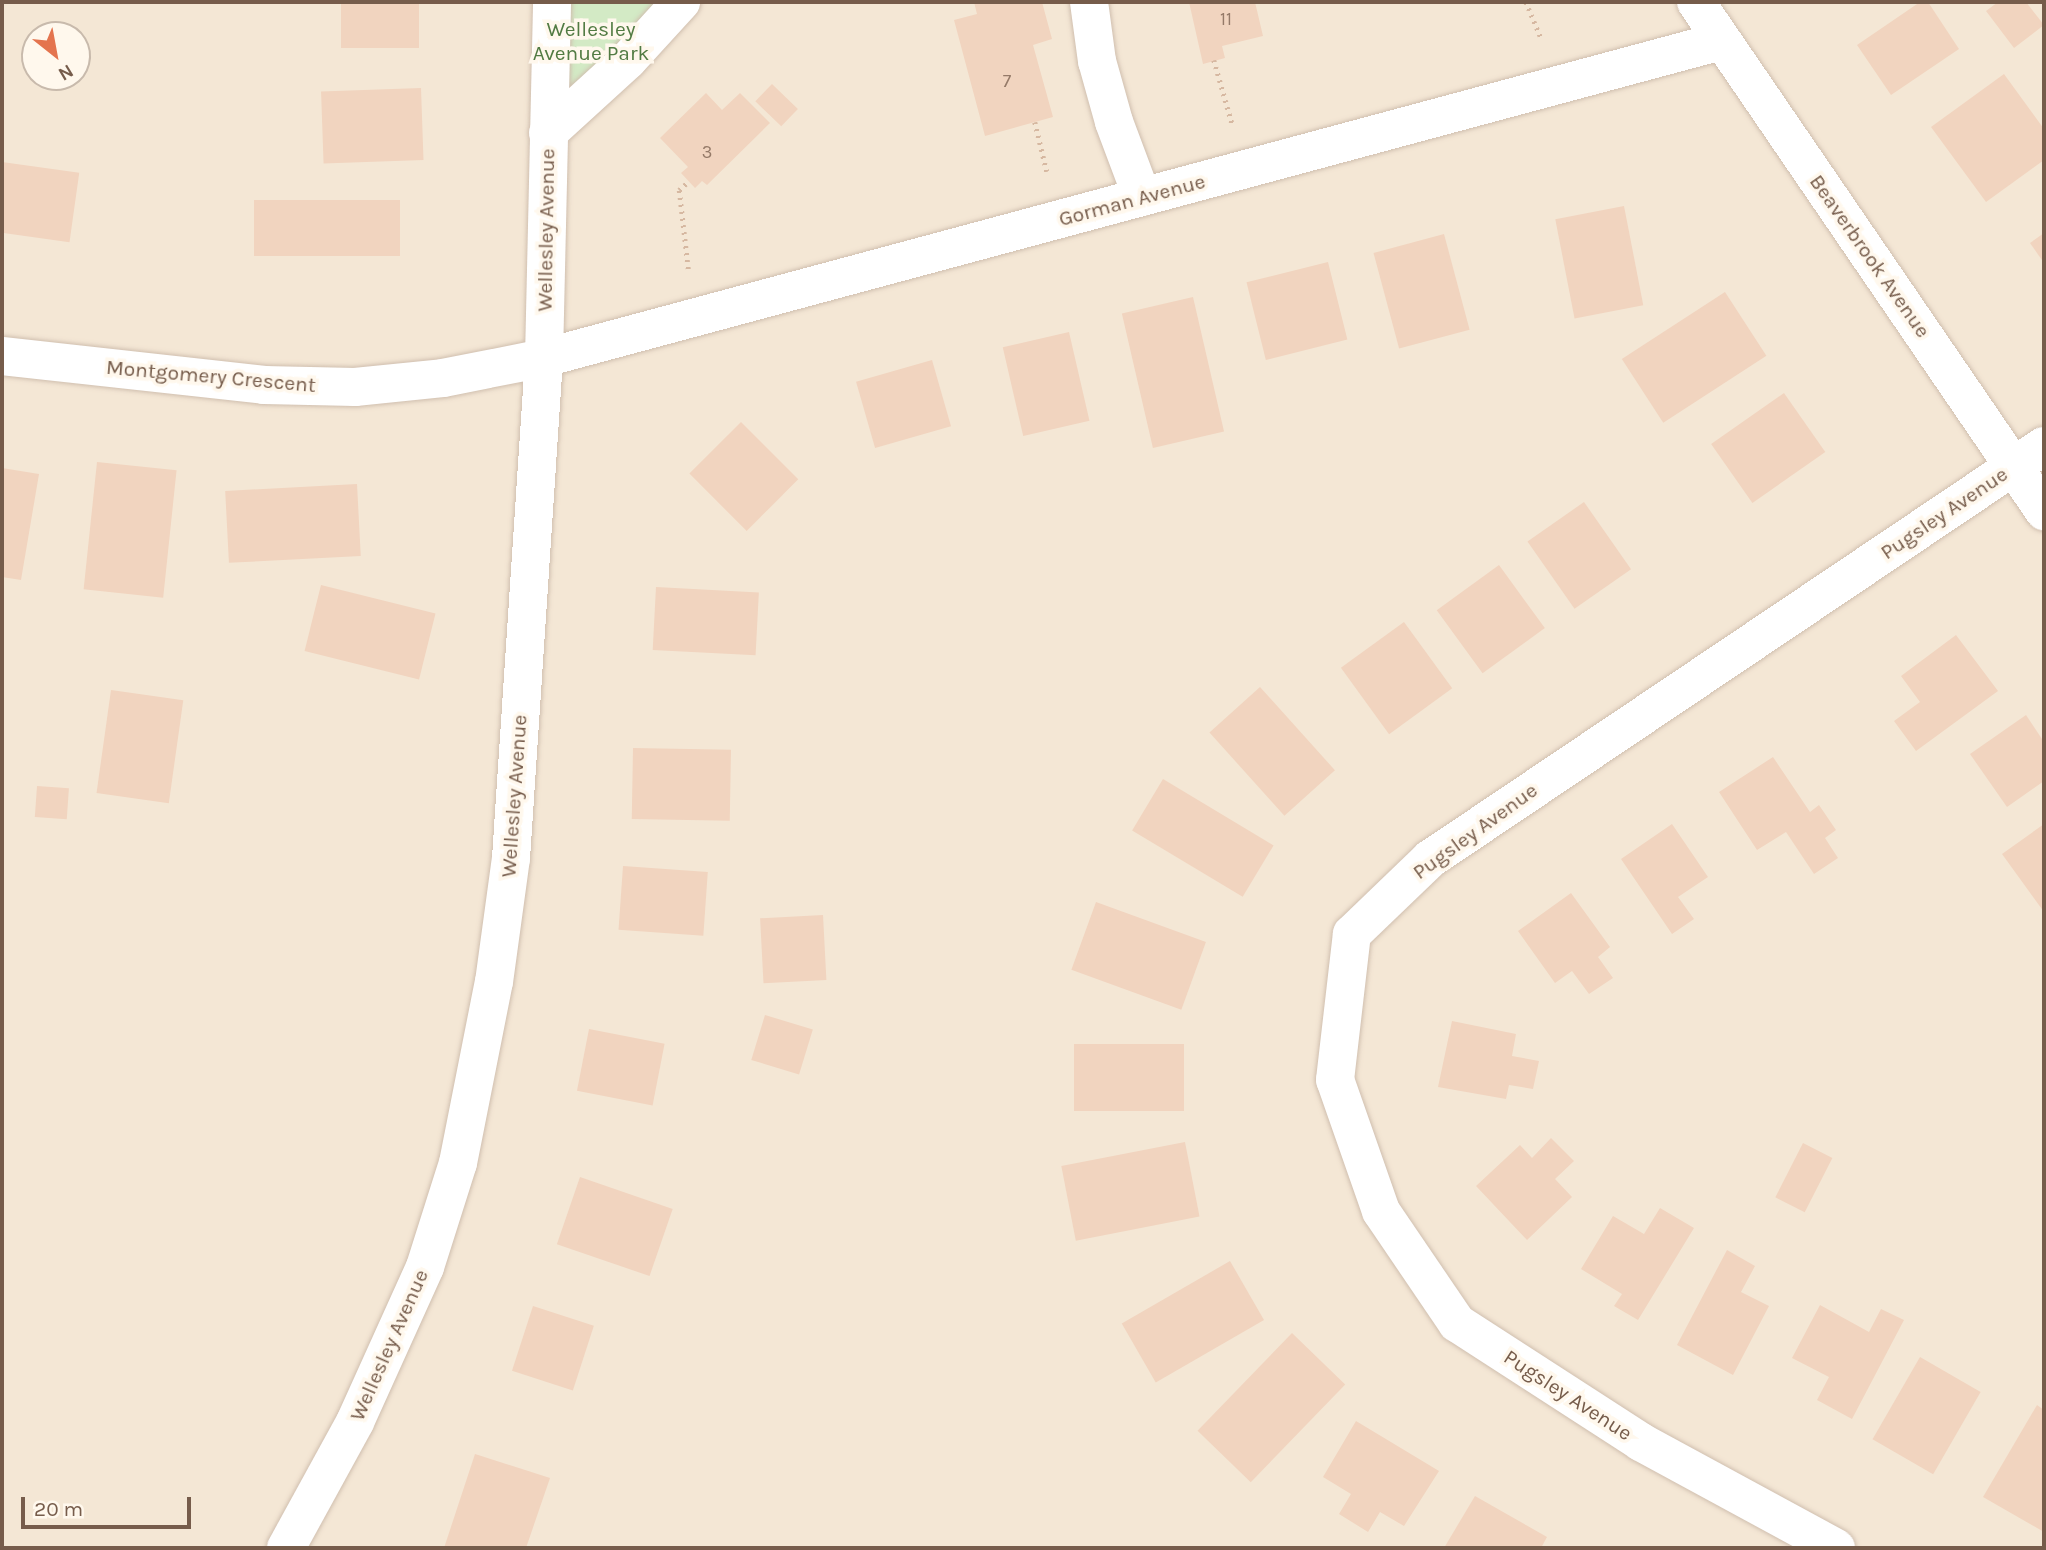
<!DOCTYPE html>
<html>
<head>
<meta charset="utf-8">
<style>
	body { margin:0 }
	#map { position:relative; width:2046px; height:1550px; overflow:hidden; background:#fcf4e7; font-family:Karla,sans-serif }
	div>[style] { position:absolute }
	.residential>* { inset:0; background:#f4e7d5 }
	.green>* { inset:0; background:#d3eac5 }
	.building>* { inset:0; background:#f1d4bf; transform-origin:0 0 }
	.path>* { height:4.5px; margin-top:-2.25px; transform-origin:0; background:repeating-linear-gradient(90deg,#d6b8a1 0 2px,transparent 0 7px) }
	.roads { filter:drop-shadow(0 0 2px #d0bfaf) drop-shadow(0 0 2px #d0bfaf) }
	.minor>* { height:38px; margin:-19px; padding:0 19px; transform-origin:19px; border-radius:19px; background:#fff }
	span { translate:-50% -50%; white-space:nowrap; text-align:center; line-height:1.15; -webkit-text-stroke:7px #fff8ed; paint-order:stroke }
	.number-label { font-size:18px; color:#957a68 }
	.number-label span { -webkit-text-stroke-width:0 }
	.park-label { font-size:21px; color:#527b43 }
	.street-label { font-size:21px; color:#765c4b }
	.frame { position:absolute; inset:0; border:4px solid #765c4b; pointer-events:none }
	.north { position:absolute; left:21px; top:21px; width:70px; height:70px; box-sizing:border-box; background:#fff8ed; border:2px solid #c8baac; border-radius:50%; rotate:149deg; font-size:19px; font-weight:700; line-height:28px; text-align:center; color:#765c4b }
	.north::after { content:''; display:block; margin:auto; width:24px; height:32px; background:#e4744e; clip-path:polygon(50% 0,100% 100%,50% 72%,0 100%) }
	.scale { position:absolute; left:21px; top:1497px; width:170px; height:32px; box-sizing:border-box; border:4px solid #765c4b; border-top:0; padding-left:9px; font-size:21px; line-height:24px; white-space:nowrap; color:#765c4b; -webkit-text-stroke:5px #fff8ed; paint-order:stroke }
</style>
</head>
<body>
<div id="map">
	<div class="residential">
		<div style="clip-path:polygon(evenodd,2px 2px,2044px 2px,2044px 1548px,2px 1548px,2px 2px,35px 35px,77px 35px,77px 77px,35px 77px,35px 35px)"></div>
	</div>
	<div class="green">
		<div style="clip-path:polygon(552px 2px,681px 2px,548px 133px)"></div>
	</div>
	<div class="building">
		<div style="left:341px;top:2px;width:78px;height:46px"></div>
		<div style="clip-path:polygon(974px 2px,1042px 2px,1052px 39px,1033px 45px,1053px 117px,985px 136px,954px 20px,977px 14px)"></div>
		<div style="clip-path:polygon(1189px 2px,1255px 2px,1263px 36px,1222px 46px,1225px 58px,1203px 64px)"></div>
		<div style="clip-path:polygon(1920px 2px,1928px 2px,1959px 49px,1891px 95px,1857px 45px)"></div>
		<div style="clip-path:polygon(1998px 2px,2026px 2px,2044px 25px,2014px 48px,1986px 11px)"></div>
		<div style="clip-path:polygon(2004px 74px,2044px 129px,2044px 160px,1986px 202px,1931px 127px)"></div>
		<div style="left:772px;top:84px;width:36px;height:24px;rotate:44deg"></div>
		<div style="left:421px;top:88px;width:72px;height:100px;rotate:88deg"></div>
		<div style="clip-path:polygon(706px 93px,722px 110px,740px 93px,770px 123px,707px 185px,702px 181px,695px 188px,681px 173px,688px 167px,660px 138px)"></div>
		<div style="left:2px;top:162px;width:78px;height:70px;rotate:8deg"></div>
		<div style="left:400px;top:200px;width:56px;height:146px;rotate:90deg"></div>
		<div style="left:1624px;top:206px;width:101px;height:70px;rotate:79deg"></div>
		<div style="clip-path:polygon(2044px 233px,2044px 263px,2030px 243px)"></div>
		<div style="left:1444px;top:234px;width:99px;height:73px;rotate:75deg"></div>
		<div style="left:1328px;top:262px;width:80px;height:84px;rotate:76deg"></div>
		<div style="left:1725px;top:292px;width:76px;height:123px;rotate:57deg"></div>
		<div style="left:1193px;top:297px;width:138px;height:73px;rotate:77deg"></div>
		<div style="left:1069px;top:332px;width:91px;height:68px;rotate:77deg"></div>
		<div style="left:932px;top:360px;width:69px;height:79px;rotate:74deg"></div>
		<div style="left:1784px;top:393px;width:72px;height:89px;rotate:55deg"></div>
		<div style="left:741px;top:422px;width:81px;height:73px;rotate:45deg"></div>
		<div style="left:97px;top:462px;width:80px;height:128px;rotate:6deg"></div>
		<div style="clip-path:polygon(2px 468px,39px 474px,21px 580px,2px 577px)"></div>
		<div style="left:357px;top:484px;width:72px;height:132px;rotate:87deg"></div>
		<div style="left:1584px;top:502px;width:82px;height:69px;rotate:55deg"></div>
		<div style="left:1499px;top:565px;width:78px;height:77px;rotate:54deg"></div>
		<div style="left:321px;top:585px;width:118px;height:68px;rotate:14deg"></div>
		<div style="left:656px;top:587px;width:103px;height:63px;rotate:3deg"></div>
		<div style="left:1404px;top:622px;width:82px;height:78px;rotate:54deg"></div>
		<div style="clip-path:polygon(1956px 635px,1998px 691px,1916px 751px,1894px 721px,1920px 702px,1901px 676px)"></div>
		<div style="left:1260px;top:687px;width:112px;height:68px;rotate:48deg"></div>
		<div style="left:111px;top:690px;width:73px;height:104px;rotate:8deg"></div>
		<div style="clip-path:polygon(2026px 715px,2044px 742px,2044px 781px,2007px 807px,1970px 754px)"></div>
		<div style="left:633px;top:748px;width:98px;height:71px;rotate:1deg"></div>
		<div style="clip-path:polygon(1773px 757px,1810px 812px,1819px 805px,1836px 830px,1825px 838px,1838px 858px,1814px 874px,1786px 832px,1757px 850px,1719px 792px)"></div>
		<div style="left:1163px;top:779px;width:129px;height:60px;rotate:31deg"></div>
		<div style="left:37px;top:786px;width:32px;height:31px;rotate:4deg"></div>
		<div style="clip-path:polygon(1672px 824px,1708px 877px,1678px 897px,1694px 919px,1672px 934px,1621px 859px)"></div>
		<div style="clip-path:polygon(2044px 824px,2044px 912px,2002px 854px)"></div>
		<div style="left:623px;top:866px;width:85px;height:64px;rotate:4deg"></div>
		<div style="clip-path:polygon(1571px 893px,1610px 947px,1598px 957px,1613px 978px,1589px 994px,1572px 971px,1555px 983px,1518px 931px)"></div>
		<div style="left:1096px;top:902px;width:117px;height:72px;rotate:20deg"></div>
		<div style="left:823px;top:915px;width:65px;height:63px;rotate:87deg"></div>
		<div style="left:765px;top:1015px;width:50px;height:47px;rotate:17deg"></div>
		<div style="clip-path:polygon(1452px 1021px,1516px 1034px,1512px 1056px,1539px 1061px,1533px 1089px,1509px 1085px,1506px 1099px,1438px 1087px)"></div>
		<div style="left:589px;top:1029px;width:77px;height:63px;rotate:11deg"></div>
		<div style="left:1074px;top:1044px;width:110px;height:67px"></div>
		<div style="clip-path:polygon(1551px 1138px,1574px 1161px,1555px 1179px,1572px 1197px,1527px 1240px,1476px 1186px,1520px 1145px,1532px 1158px)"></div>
		<div style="left:1185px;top:1142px;width:76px;height:126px;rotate:79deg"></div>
		<div style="left:1803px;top:1143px;width:33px;height:61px;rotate:27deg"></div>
		<div style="left:580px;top:1177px;width:98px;height:71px;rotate:19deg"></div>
		<div style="clip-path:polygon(1660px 1208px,1694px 1228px,1638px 1320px,1614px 1306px,1622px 1294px,1581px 1269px,1613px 1216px,1644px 1234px)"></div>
		<div style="clip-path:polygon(1727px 1250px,1755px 1266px,1741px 1292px,1769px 1306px,1733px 1375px,1677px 1345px)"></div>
		<div style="left:1230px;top:1261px;width:68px;height:125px;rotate:60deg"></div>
		<div style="clip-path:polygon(1820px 1305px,1869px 1332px,1881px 1309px,1904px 1320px,1852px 1419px,1817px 1400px,1829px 1377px,1792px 1358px)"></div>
		<div style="left:533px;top:1306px;width:64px;height:68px;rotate:18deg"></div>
		<div style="left:1292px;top:1333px;width:74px;height:136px;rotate:44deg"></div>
		<div style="left:1920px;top:1357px;width:70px;height:95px;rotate:30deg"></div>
		<div style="clip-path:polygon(2037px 1405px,2044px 1410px,2044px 1532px,1983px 1497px)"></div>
		<div style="clip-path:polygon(1356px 1421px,1439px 1471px,1404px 1526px,1380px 1512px,1368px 1532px,1339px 1514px,1351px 1494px,1323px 1477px)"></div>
		<div style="clip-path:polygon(475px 1454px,550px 1478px,526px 1548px,444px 1548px)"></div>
		<div style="clip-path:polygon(1475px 1496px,1547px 1537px,1541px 1548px,1444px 1548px)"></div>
	</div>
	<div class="path">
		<div style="left:1526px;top:2px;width:41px;rotate:67.2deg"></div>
		<div style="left:1214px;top:60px;width:66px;rotate:74.1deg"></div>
		<div style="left:1035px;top:122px;width:51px;rotate:76.5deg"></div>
		<div style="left:688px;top:269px;width:80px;rotate:-96.5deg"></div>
		<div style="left:679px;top:190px;width:13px;rotate:-42deg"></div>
	</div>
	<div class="roads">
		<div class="minor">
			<div style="left:1089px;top:2px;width:60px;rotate:82.3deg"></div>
			<div style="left:1097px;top:61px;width:63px;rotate:74.4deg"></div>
			<div style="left:1114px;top:122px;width:80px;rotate:69.5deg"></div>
			<div style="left:1696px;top:2px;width:617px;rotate:55.64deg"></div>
			<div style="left:548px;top:133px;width:108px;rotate:-42.4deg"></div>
			<div style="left:628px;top:60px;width:79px;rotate:-47.6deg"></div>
			<div style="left:2px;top:356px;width:264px;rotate:6.3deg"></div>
			<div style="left:264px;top:385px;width:91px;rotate:1.3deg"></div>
			<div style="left:355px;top:387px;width:88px;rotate:-5.8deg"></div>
			<div style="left:443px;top:378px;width:103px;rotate:-11.2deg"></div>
			<div style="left:544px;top:358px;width:1219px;rotate:-15.07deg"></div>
			<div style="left:286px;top:1548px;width:144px;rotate:-61.3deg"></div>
			<div style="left:355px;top:1422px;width:170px;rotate:-65.7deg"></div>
			<div style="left:425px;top:1267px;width:109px;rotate:-72.4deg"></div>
			<div style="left:458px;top:1163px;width:185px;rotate:-78.8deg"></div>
			<div style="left:494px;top:982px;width:125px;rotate:-82.2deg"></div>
			<div style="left:511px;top:858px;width:501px;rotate:-86.22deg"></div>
			<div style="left:544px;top:358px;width:356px;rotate:-88.7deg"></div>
			<div style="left:1836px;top:1548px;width:222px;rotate:-151.5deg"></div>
			<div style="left:1641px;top:1442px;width:219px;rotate:-147.1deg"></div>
			<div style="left:1457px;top:1323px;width:135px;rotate:-124.2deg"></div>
			<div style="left:1381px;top:1211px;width:139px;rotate:-109.3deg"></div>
			<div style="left:1335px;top:1080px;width:147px;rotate:-83.4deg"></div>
			<div style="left:1352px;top:934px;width:108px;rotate:-43.9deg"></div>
			<div style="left:1430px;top:859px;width:740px;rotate:-33.93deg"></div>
		</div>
	</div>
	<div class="number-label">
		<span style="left:1226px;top:19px">11</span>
		<span style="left:1007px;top:81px">7</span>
		<span style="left:707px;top:152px">3</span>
	</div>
	<div class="park-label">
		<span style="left:591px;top:41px">Wellesley<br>Avenue Park</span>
	</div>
	<div class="street-label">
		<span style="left:1132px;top:200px;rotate:-15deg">Gorman Avenue</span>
		<span style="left:546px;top:230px;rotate:-89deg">Wellesley Avenue</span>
		<span style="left:1870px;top:256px;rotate:55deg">Beaverbrook Avenue</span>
		<span style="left:211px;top:376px;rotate:5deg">Montgomery Crescent</span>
		<span style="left:1944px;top:513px;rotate:-34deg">Pugsley Avenue</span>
		<span style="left:514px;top:796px;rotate:-86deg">Wellesley Avenue</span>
		<span style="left:1475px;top:831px;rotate:-36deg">Pugsley Avenue</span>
		<span style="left:389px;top:1345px;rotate:-66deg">Wellesley Avenue</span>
		<span style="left:1568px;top:1395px;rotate:33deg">Pugsley Avenue</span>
	</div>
	<div class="frame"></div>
	<div class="north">N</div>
	<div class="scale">20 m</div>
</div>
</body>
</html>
